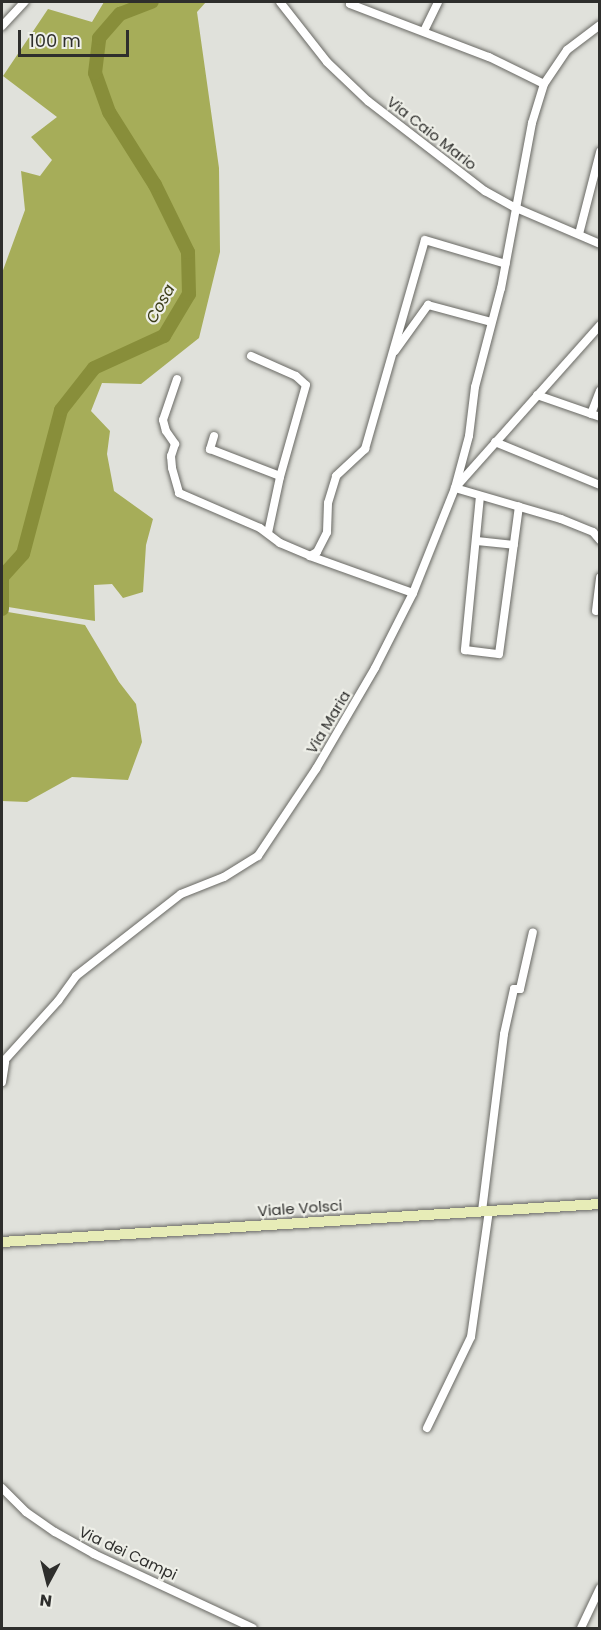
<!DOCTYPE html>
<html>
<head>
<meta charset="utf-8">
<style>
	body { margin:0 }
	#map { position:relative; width:601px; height:1630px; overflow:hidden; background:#e0e1db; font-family:Poppins,sans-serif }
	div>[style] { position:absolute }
	.forest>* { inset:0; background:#a6ad59 }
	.river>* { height:14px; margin:-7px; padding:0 7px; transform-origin:7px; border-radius:7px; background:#888e3a }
	.roads { filter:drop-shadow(0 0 2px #696964) drop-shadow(0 0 2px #696964) }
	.minor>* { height:8px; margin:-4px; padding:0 4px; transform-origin:4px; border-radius:4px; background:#fff }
	.major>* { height:10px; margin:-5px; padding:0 5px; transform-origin:5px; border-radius:5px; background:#e7ecb7 }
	span { translate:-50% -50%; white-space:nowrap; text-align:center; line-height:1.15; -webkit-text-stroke:4.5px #eeefe8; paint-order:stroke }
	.street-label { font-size:15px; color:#2e2e2c }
	.water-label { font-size:16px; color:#3b3d19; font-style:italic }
	.frame { position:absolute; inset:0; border:3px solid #2e2e2c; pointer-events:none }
	.north { position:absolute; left:18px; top:1552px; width:60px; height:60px; -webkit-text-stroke:4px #eeefe8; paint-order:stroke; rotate:187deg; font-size:16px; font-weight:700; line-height:24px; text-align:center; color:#2e2e2c }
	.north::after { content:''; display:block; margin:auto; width:21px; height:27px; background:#2e2e2c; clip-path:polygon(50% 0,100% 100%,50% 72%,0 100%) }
	.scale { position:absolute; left:18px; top:30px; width:111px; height:27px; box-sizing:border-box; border:3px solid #2e2e2c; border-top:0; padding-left:8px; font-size:18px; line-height:21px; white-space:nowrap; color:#2e2e2c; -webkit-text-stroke:4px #eeefe8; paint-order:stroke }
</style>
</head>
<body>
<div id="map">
	<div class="forest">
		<div style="clip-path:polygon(104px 2px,206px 2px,197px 12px,219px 168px,220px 252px,199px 338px,141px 384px,102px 383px,91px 411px,110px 431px,107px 454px,114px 491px,153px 519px,146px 545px,143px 592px,123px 598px,112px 584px,94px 585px,95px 621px,2px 606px,2px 273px,25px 210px,21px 171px,40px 176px,52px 160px,31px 137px,57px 117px,3px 76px,48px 9px,92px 22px)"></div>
		<div style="clip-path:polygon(2px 611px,85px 625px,119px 682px,136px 704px,142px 742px,128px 780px,72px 777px,27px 802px,2px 801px)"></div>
	</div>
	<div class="river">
		<div style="left:2px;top:609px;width:32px;rotate:-90deg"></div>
		<div style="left:2px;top:577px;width:31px;rotate:-48deg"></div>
		<div style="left:23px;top:554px;width:149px;rotate:-75.2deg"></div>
		<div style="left:61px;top:410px;width:53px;rotate:-51.8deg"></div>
		<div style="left:94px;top:368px;width:77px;rotate:-24.6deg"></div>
		<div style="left:164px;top:336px;width:49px;rotate:-59.2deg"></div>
		<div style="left:189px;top:294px;width:42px;rotate:-91.4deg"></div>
		<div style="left:188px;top:252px;width:75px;rotate:-116.2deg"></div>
		<div style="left:155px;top:185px;width:86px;rotate:-122.2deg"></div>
		<div style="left:109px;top:112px;width:41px;rotate:-109.7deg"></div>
		<div style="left:95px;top:73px;width:35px;rotate:-83deg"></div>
		<div style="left:99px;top:38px;width:32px;rotate:-49deg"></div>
		<div style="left:120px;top:14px;width:34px;rotate:-21deg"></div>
	</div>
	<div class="roads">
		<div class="minor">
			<div style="left:280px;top:2px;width:76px;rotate:51.9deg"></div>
			<div style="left:327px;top:62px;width:57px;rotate:43.6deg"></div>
			<div style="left:368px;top:101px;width:148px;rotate:37.6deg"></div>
			<div style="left:485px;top:191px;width:35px;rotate:29deg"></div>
			<div style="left:516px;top:208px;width:91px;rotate:23.2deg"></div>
			<div style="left:351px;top:2px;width:2px;rotate:117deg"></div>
			<div style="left:350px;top:4px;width:149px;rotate:20.9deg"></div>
			<div style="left:489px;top:57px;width:61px;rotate:26.1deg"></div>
			<div style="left:600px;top:25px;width:41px;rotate:142.9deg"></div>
			<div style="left:567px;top:50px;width:41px;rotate:124.1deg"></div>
			<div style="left:544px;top:84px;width:41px;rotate:107.1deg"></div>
			<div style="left:532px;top:123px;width:168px;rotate:100.6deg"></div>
			<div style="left:501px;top:288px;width:102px;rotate:104.7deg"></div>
			<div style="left:475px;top:387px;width:49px;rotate:97deg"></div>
			<div style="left:469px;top:436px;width:54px;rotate:105.1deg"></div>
			<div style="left:455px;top:488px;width:110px;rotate:16.3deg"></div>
			<div style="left:561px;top:519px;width:35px;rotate:22deg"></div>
			<div style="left:593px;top:532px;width:11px;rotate:49deg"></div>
			<div style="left:2px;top:26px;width:33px;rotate:-47deg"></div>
			<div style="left:424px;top:31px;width:32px;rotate:-64deg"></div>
			<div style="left:579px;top:234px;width:85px;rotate:-75.6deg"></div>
			<div style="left:395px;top:351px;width:57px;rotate:-54.3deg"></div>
			<div style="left:428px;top:305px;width:65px;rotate:15.1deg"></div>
			<div style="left:251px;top:356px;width:49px;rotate:24deg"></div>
			<div style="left:296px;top:376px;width:13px;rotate:42deg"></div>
			<div style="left:306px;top:385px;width:96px;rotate:105.8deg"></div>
			<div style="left:280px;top:477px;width:57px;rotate:102.1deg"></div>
			<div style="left:177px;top:379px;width:43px;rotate:108.9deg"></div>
			<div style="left:163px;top:420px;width:11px;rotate:75deg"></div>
			<div style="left:166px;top:431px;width:16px;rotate:55deg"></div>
			<div style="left:175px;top:444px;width:13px;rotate:108deg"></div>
			<div style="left:171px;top:456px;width:12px;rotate:85deg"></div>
			<div style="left:172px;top:468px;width:26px;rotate:74deg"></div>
			<div style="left:179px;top:493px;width:88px;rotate:23.4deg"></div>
			<div style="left:260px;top:528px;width:25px;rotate:37deg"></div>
			<div style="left:280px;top:543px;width:33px;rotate:23deg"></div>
			<div style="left:310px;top:556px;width:8px;rotate:-30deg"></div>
			<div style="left:317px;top:552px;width:22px;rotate:-63deg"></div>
			<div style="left:327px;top:532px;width:29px;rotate:-88deg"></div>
			<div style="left:328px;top:503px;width:28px;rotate:-73deg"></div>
			<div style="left:336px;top:476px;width:40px;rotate:-43deg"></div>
			<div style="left:365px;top:449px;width:217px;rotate:-74deg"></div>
			<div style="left:425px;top:240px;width:84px;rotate:16.5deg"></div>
			<div style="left:537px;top:395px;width:67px;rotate:19.2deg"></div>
			<div style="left:591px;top:414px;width:25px;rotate:-69deg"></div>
			<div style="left:214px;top:436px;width:14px;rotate:107deg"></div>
			<div style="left:210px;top:449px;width:75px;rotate:21.1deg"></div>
			<div style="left:495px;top:442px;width:113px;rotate:22.3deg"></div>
			<div style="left:480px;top:496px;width:155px;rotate:95.6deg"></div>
			<div style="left:465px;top:650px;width:34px;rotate:7deg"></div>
			<div style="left:499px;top:654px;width:149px;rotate:-82.3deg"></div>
			<div style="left:477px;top:541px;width:37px;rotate:6deg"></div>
			<div style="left:310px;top:556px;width:109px;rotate:19.8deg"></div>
			<div style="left:596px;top:611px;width:34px;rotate:-83deg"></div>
			<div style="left:2px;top:1063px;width:84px;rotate:-47.9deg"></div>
			<div style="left:58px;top:1001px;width:31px;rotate:-54deg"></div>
			<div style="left:76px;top:976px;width:133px;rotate:-38deg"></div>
			<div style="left:181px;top:894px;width:46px;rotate:-21.6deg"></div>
			<div style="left:224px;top:877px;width:40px;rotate:-32deg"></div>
			<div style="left:258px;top:856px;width:105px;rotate:-56.3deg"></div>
			<div style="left:316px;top:769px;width:117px;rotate:-59.7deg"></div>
			<div style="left:375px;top:668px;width:84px;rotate:-63.1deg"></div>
			<div style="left:413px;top:593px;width:113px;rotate:-68.2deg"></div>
			<div style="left:455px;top:488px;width:218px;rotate:-48.3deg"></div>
			<div style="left:2px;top:1082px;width:20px;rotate:-81deg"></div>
			<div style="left:482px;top:1211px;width:178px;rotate:-82.9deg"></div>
			<div style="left:504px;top:1034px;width:46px;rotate:-77.5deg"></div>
			<div style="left:514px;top:989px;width:6px"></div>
			<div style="left:520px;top:989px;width:58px;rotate:-77.2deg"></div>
			<div style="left:427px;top:1428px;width:101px;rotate:-64.2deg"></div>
			<div style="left:471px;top:1337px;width:127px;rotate:-81.9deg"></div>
			<div style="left:2px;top:1488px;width:34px;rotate:45deg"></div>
			<div style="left:26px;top:1512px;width:35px;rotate:35deg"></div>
			<div style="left:55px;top:1532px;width:45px;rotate:29.4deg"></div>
			<div style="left:94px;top:1554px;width:175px;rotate:25deg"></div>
			<div style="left:581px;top:1628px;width:44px;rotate:-64.6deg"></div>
		</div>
		<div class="major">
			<div style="left:2px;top:1242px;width:599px;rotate:-3.64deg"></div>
		</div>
	</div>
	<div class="street-label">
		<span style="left:432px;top:133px;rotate:38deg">Via Caio Mario</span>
		<span style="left:328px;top:722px;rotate:-59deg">Via Maria</span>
		<span style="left:300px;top:1208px;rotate:-4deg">Viale Volsci</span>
		<span style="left:128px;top:1553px;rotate:25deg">Via dei Campi</span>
	</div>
	<div class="water-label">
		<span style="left:161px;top:304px;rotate:-61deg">Cosa</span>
	</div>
	<div class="frame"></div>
	<div class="north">N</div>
	<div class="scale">100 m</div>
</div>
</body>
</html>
